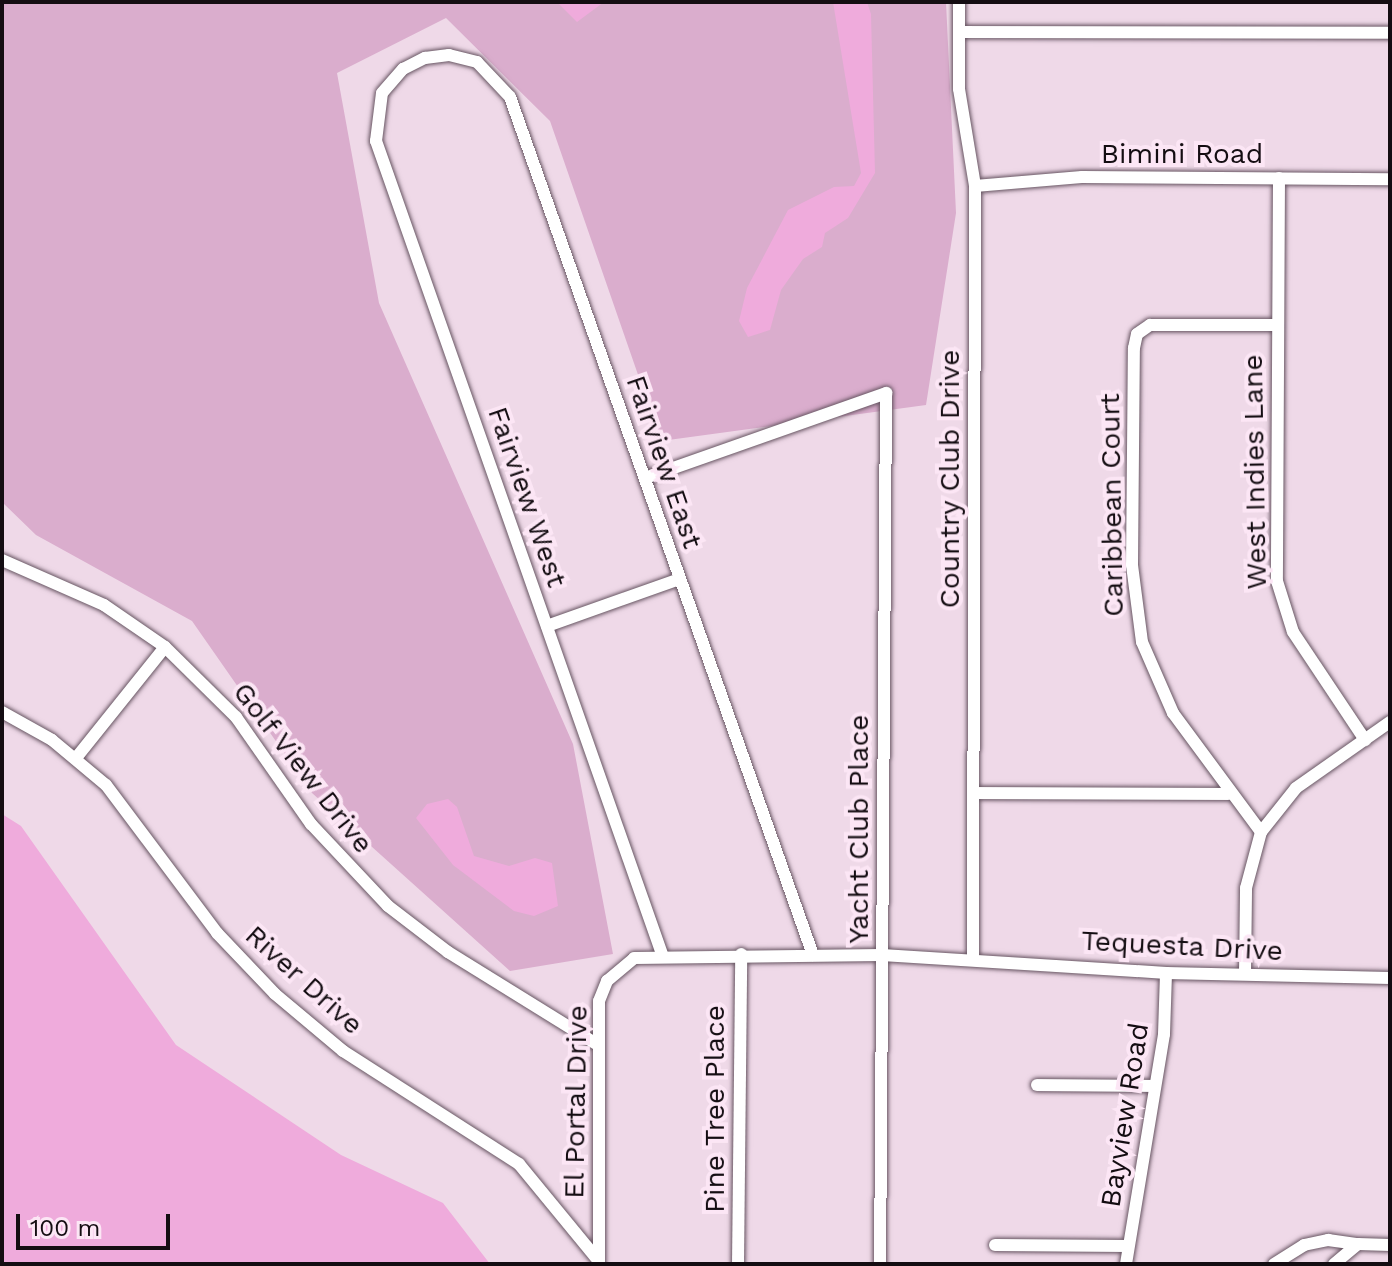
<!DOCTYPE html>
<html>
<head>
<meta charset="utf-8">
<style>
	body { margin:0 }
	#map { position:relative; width:1392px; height:1266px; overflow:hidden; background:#efd9e8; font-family:"Work Sans",sans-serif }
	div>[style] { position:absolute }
	.green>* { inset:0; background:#daadcd }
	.water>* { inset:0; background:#efabdc }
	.roads { filter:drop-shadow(0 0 2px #675562) drop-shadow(0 0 2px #675562) }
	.minor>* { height:12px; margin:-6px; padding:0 6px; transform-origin:6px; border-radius:6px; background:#fff }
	span { translate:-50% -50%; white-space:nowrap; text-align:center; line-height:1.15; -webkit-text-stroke:8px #fce6f5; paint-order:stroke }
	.street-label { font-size:28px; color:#140d12 }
	.frame { position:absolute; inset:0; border:4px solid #140d12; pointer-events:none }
	.scale { position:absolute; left:16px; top:1214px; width:154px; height:36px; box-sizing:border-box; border:4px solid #140d12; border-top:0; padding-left:10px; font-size:24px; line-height:28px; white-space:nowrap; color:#140d12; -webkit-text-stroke:6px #fce6f5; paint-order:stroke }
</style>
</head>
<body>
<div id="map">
	<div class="green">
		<div style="clip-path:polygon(2px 2px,946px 2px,956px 213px,926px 405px,661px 441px,550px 121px,446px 18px,337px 73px,379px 303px,573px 744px,613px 954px,510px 971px,312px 793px,192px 621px,36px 535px,2px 502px)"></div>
	</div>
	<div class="water">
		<div style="clip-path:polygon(604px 2px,577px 22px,559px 4px,559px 2px)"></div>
		<div style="clip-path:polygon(833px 2px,867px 2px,871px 14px,875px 173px,848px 218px,825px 233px,822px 247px,803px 259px,781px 290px,770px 330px,748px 337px,739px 321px,747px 288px,788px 210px,834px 187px,854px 186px,861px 173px)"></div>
		<div style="clip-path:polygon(448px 799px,457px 807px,474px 856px,509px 866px,535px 858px,552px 863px,558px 906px,534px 916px,514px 911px,453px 865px,416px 818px,427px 804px)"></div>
		<div style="clip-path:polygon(2px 814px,21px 826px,176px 1045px,341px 1155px,443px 1203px,490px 1264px,2px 1264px)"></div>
	</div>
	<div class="roads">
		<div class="minor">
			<div style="left:959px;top:2px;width:87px;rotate:90deg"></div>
			<div style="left:959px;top:89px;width:98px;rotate:80.6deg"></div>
			<div style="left:975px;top:186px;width:772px;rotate:90.15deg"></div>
			<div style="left:959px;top:32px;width:431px;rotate:0.1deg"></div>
			<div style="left:1279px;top:178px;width:403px;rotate:90.3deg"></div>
			<div style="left:1277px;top:581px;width:53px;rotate:72.6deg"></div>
			<div style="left:1293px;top:632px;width:130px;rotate:56.3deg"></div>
			<div style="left:975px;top:186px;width:107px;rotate:-4.8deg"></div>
			<div style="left:1082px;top:177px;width:308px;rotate:0.4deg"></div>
			<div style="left:645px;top:478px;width:256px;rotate:-19.4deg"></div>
			<div style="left:886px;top:393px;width:871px;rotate:90.39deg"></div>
			<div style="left:2px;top:560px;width:111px;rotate:23.8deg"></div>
			<div style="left:104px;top:605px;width:74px;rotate:34.5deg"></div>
			<div style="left:165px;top:647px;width:100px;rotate:44.6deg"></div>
			<div style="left:236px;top:717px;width:131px;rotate:55deg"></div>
			<div style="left:311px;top:824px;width:112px;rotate:46.8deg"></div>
			<div style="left:388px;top:906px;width:76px;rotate:37.5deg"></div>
			<div style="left:448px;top:952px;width:176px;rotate:31.8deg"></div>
			<div style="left:547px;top:626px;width:141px;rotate:-19.5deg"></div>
			<div style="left:2px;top:712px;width:57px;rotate:29.2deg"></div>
			<div style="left:52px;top:740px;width:70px;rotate:39.8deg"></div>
			<div style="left:106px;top:785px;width:185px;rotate:53.1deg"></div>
			<div style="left:217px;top:933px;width:84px;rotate:46.4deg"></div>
			<div style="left:275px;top:994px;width:89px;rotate:40deg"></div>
			<div style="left:343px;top:1051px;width:209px;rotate:32.7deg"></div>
			<div style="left:519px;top:1164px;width:123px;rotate:50.6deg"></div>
			<div style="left:76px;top:758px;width:142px;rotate:-51.3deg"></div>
			<div style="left:973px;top:793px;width:255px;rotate:0.2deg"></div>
			<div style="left:1261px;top:832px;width:148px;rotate:-126.5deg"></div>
			<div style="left:1173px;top:713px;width:77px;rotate:-113.6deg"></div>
			<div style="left:1142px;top:642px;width:78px;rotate:-97.4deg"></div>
			<div style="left:1132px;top:565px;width:217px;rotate:-89.5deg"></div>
			<div style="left:1134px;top:348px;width:14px;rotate:-78deg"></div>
			<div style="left:1137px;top:334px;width:16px;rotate:-35deg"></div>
			<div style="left:1150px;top:325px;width:128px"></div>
			<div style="left:662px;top:954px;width:862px;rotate:-109.38deg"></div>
			<div style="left:376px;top:141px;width:48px;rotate:-82.9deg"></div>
			<div style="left:382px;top:93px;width:32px;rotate:-49deg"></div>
			<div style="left:403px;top:69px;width:25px;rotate:-27deg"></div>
			<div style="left:425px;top:58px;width:24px;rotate:-7deg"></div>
			<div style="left:449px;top:55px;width:29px;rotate:14deg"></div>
			<div style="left:477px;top:62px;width:48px;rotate:46.7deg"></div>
			<div style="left:510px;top:97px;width:910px;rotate:70.55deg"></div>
			<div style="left:1245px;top:974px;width:86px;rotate:-89.3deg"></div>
			<div style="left:1246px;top:888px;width:58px;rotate:-75deg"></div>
			<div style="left:1261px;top:832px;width:56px;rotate:-51.5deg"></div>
			<div style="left:1296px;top:788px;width:115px;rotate:-35.1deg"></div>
			<div style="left:1037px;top:1085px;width:118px;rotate:0.5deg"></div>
			<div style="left:995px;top:1245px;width:133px;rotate:0.4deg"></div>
			<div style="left:599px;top:1264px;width:263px;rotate:-90deg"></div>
			<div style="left:599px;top:1001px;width:22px;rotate:-68deg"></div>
			<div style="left:607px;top:981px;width:35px;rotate:-40deg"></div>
			<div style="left:634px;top:958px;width:248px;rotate:-0.7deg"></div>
			<div style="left:882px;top:955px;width:285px;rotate:3.6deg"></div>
			<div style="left:1166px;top:973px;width:224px;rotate:1.3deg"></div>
			<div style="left:738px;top:1264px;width:310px;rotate:-89.4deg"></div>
			<div style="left:1126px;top:1264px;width:233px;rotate:-80.6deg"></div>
			<div style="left:1164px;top:1034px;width:61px;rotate:-88.1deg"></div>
			<div style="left:1274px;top:1264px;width:36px;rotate:-32deg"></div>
			<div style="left:1304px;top:1245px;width:25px;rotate:-12deg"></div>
			<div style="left:1328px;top:1240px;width:30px;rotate:8deg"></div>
			<div style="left:1334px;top:1264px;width:31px;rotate:-40deg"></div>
			<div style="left:1358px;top:1244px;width:32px;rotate:2deg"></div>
		</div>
	</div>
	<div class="street-label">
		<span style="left:1182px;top:154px">Bimini Road</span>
		<span style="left:664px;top:462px;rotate:71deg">Fairview East</span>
		<span style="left:1255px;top:472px;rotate:-91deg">West Indies Lane</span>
		<span style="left:950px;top:479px;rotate:-90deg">Country Club Drive</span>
		<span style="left:527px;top:497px;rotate:71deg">Fairview West</span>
		<span style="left:1112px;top:505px;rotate:-91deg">Caribbean Court</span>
		<span style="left:303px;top:768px;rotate:52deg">Golf View Drive</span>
		<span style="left:859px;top:829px;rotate:-90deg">Yacht Club Place</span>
		<span style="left:1182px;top:946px;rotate:3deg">Tequesta Drive</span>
		<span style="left:304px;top:980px;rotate:42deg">River Drive</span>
		<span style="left:576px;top:1102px;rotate:-89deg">El Portal Drive</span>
		<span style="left:715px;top:1109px;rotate:-90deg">Pine Tree Place</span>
		<span style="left:1125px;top:1115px;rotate:-81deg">Bayview Road</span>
	</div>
	<div class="frame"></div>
	<div class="scale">100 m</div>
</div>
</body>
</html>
